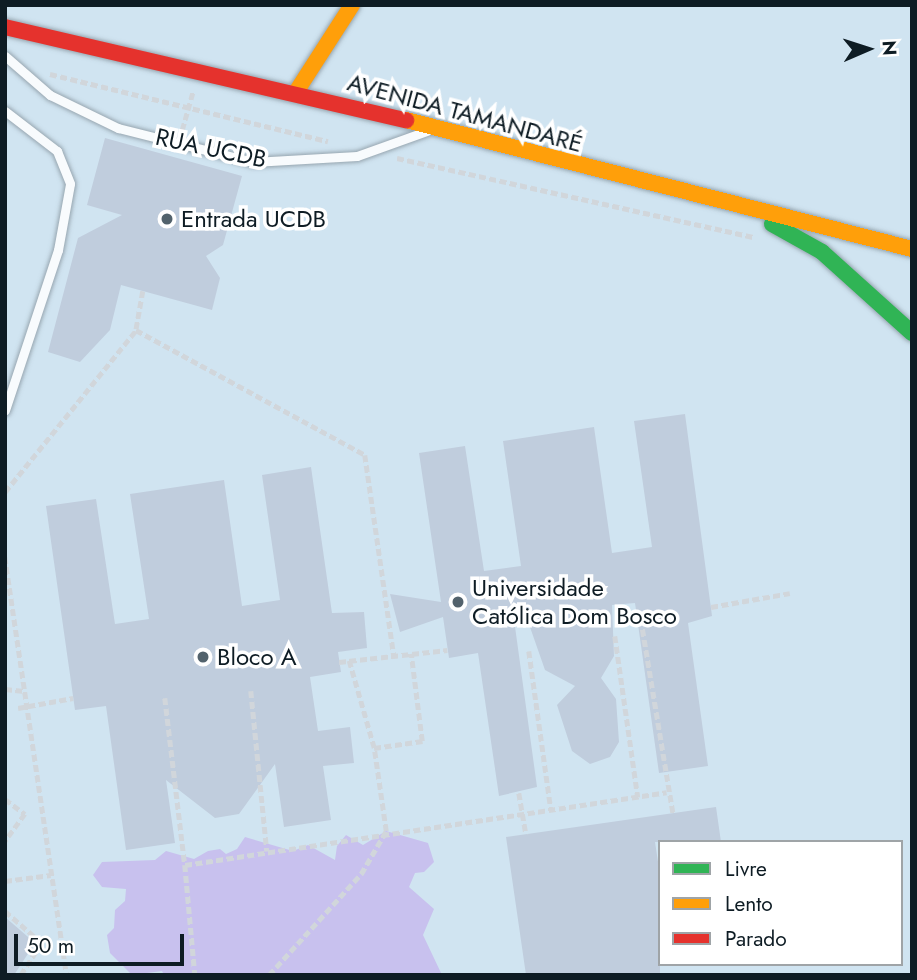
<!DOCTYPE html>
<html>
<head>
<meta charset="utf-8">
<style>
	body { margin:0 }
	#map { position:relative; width:917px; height:980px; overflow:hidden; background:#d0e4f1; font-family:Jost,sans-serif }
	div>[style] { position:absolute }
	.green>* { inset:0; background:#c8c1ee }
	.building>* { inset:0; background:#c0cddd }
	.path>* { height:4.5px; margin-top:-2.25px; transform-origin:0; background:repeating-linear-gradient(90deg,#d1d6db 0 7px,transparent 0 10.5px) }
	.roads { filter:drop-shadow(0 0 2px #97a6b0) drop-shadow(0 0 2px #97a6b0) }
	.lane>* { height:9px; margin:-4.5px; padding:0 4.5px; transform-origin:4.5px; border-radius:4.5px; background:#f8fbfd }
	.fast>* { height:16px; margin:-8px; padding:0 8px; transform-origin:8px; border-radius:8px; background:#30b455 }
	.slow>* { height:16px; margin:-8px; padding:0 8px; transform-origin:8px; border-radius:8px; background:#ff9f0a }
	.jam>* { height:16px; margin:-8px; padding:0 8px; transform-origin:8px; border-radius:8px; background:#e5322d }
	.dots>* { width:19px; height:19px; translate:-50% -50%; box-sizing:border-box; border:4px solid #fff; border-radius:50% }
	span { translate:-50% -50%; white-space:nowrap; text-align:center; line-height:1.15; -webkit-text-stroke:7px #fff; paint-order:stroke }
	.street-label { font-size:24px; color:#0e1c24 }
	.poi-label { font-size:24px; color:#0e1c24 }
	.left { translate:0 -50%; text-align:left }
	.frame { position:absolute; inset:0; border:7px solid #0e1c24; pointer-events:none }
	.legend { position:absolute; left:658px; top:840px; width:245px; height:126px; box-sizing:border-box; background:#fff; border:2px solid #9fa4a7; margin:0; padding:9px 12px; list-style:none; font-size:21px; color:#0e1c24 }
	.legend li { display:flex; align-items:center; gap:14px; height:35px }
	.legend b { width:35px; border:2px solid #9fa4a7 }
	.north { position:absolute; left:833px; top:14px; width:70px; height:70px; -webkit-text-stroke:5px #fff; paint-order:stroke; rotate:87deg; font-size:19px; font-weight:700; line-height:28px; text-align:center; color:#0e1c24 }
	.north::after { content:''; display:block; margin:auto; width:24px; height:32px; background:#0e1c24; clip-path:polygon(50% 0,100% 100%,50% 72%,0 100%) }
	.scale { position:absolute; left:14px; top:934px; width:170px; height:32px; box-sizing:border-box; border:4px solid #0e1c24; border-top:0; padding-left:9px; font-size:21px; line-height:24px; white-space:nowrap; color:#0e1c24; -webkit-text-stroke:5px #fff; paint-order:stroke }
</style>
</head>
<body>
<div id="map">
	<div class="green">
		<div style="clip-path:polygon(386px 831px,428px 843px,434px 862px,424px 872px,415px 873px,409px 887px,434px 909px,423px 935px,442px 975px,164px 975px,162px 971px,132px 975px,110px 953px,107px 935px,114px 928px,115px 910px,125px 901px,126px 889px,102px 887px,93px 875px,102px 862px,155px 860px,166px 851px,194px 859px,208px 851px,220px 849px,226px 854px,237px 849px,245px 837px,293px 851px,308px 845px,335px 860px,337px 846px,346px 835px,363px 845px)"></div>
	</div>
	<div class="building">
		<div style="clip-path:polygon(105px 138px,242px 176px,223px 245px,206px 256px,220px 278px,212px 310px,121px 285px,110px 330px,80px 362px,48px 352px,78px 238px,122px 215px,87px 205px)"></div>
		<div style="clip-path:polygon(685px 414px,712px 616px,688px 623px,708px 766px,659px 773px,635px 603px,612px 605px,614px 656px,601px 678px,616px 699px,619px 742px,610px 757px,590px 764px,572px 751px,557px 705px,575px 686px,545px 670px,524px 610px,513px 612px,537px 787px,499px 796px,478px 653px,449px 658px,443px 617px,400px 632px,390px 594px,441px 602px,419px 453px,465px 446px,484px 571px,521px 566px,503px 441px,594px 427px,612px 553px,652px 547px,634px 421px)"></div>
		<div style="clip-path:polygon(311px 467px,332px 613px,364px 612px,367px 648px,338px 652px,341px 672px,310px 677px,318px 731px,350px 727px,354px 763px,323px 766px,331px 820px,284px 827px,275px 764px,239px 814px,215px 818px,166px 780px,175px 843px,126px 850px,106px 706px,75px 710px,46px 506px,96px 499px,115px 624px,149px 619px,130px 494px,224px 480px,242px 606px,280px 600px,262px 475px)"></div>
		<div style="clip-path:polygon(716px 807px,721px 842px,655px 842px,660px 875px,660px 975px,526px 975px,506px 837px)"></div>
		<div style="clip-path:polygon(5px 917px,35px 943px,14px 975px,5px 975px)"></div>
	</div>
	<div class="path">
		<div style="left:50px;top:74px;width:286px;rotate:13.6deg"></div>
		<div style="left:182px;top:130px;width:41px;rotate:-74.2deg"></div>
		<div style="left:397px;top:158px;width:366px;rotate:12.5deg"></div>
		<div style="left:143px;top:291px;width:40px;rotate:100deg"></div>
		<div style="left:136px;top:330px;width:261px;rotate:28.6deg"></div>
		<div style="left:365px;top:455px;width:203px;rotate:81.8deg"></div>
		<div style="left:5px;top:492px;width:208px;rotate:-51deg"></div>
		<div style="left:5px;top:557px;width:423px;rotate:81.6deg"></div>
		<div style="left:711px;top:607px;width:80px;rotate:-10deg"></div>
		<div style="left:641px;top:619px;width:197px;rotate:80.6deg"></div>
		<div style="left:615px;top:636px;width:163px;rotate:81.9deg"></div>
		<div style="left:529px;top:651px;width:160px;rotate:82.1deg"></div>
		<div style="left:339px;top:662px;width:109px;rotate:-6.3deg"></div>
		<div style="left:5px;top:689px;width:19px;rotate:6deg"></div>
		<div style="left:251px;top:691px;width:161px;rotate:84.3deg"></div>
		<div style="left:165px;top:698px;width:168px;rotate:83.2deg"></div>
		<div style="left:185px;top:865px;width:487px;rotate:-8.6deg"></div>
		<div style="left:18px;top:708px;width:56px;rotate:-10.3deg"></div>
		<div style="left:374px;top:748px;width:49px;rotate:-8.3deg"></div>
		<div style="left:422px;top:741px;width:88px;rotate:-97.2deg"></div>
		<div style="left:519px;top:793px;width:42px;rotate:80.3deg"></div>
		<div style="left:5px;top:799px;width:25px;rotate:37deg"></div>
		<div style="left:25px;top:814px;width:34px;rotate:126deg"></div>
		<div style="left:185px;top:865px;width:110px;rotate:84.8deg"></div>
		<div style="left:5px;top:881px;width:46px;rotate:-7.4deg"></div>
		<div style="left:5px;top:911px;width:49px;rotate:40.9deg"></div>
		<div style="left:42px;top:943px;width:38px;rotate:123deg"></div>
		<div style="left:269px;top:975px;width:137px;rotate:-47.7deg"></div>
		<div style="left:361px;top:874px;width:50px;rotate:-59.8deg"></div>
		<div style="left:386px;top:831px;width:84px;rotate:-98.2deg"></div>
		<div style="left:374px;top:748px;width:91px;rotate:-106deg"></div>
	</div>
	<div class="roads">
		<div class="lane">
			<div style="left:5px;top:56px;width:60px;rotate:40.9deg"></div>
			<div style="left:50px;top:95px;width:76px;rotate:25.9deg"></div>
			<div style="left:118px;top:128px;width:139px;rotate:14.1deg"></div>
			<div style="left:253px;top:162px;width:104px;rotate:-3.3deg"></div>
			<div style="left:357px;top:156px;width:74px;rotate:-19.7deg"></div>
			<div style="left:5px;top:111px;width:66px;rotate:37.6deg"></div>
			<div style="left:57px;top:151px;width:35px;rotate:68deg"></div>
			<div style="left:70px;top:184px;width:67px;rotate:100.3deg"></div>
			<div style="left:58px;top:250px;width:169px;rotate:108.3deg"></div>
		</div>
		<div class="fast">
			<div style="left:772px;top:224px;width:57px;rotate:29.2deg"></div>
			<div style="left:822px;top:252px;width:121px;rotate:42deg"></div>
		</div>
		<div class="slow">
			<div style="left:296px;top:92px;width:103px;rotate:-57.2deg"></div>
			<div style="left:406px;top:120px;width:522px;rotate:14.3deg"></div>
		</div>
		<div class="jam">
			<div style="left:5px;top:27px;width:412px;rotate:13.1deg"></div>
		</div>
	</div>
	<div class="dots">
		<div style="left:167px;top:219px;background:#52626c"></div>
		<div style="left:458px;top:602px;background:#52626c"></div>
		<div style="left:203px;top:657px;background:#52626c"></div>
	</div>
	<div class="street-label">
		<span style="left:465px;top:113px;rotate:15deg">AVENIDA TAMANDARÉ</span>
		<span style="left:211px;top:148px;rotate:12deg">RUA UCDB</span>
	</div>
	<div class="poi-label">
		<span class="left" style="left:181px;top:219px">Entrada UCDB</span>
		<span class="left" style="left:472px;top:602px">Universidade<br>Católica Dom Bosco</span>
		<span class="left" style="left:217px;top:657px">Bloco A</span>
	</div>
	<div class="frame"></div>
	<ul class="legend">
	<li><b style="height:9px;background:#30b455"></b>Livre</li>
	<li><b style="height:9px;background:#ff9f0a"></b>Lento</li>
	<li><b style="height:9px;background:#e5322d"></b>Parado</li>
	</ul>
	<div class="north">N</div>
	<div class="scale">50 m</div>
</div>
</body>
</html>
